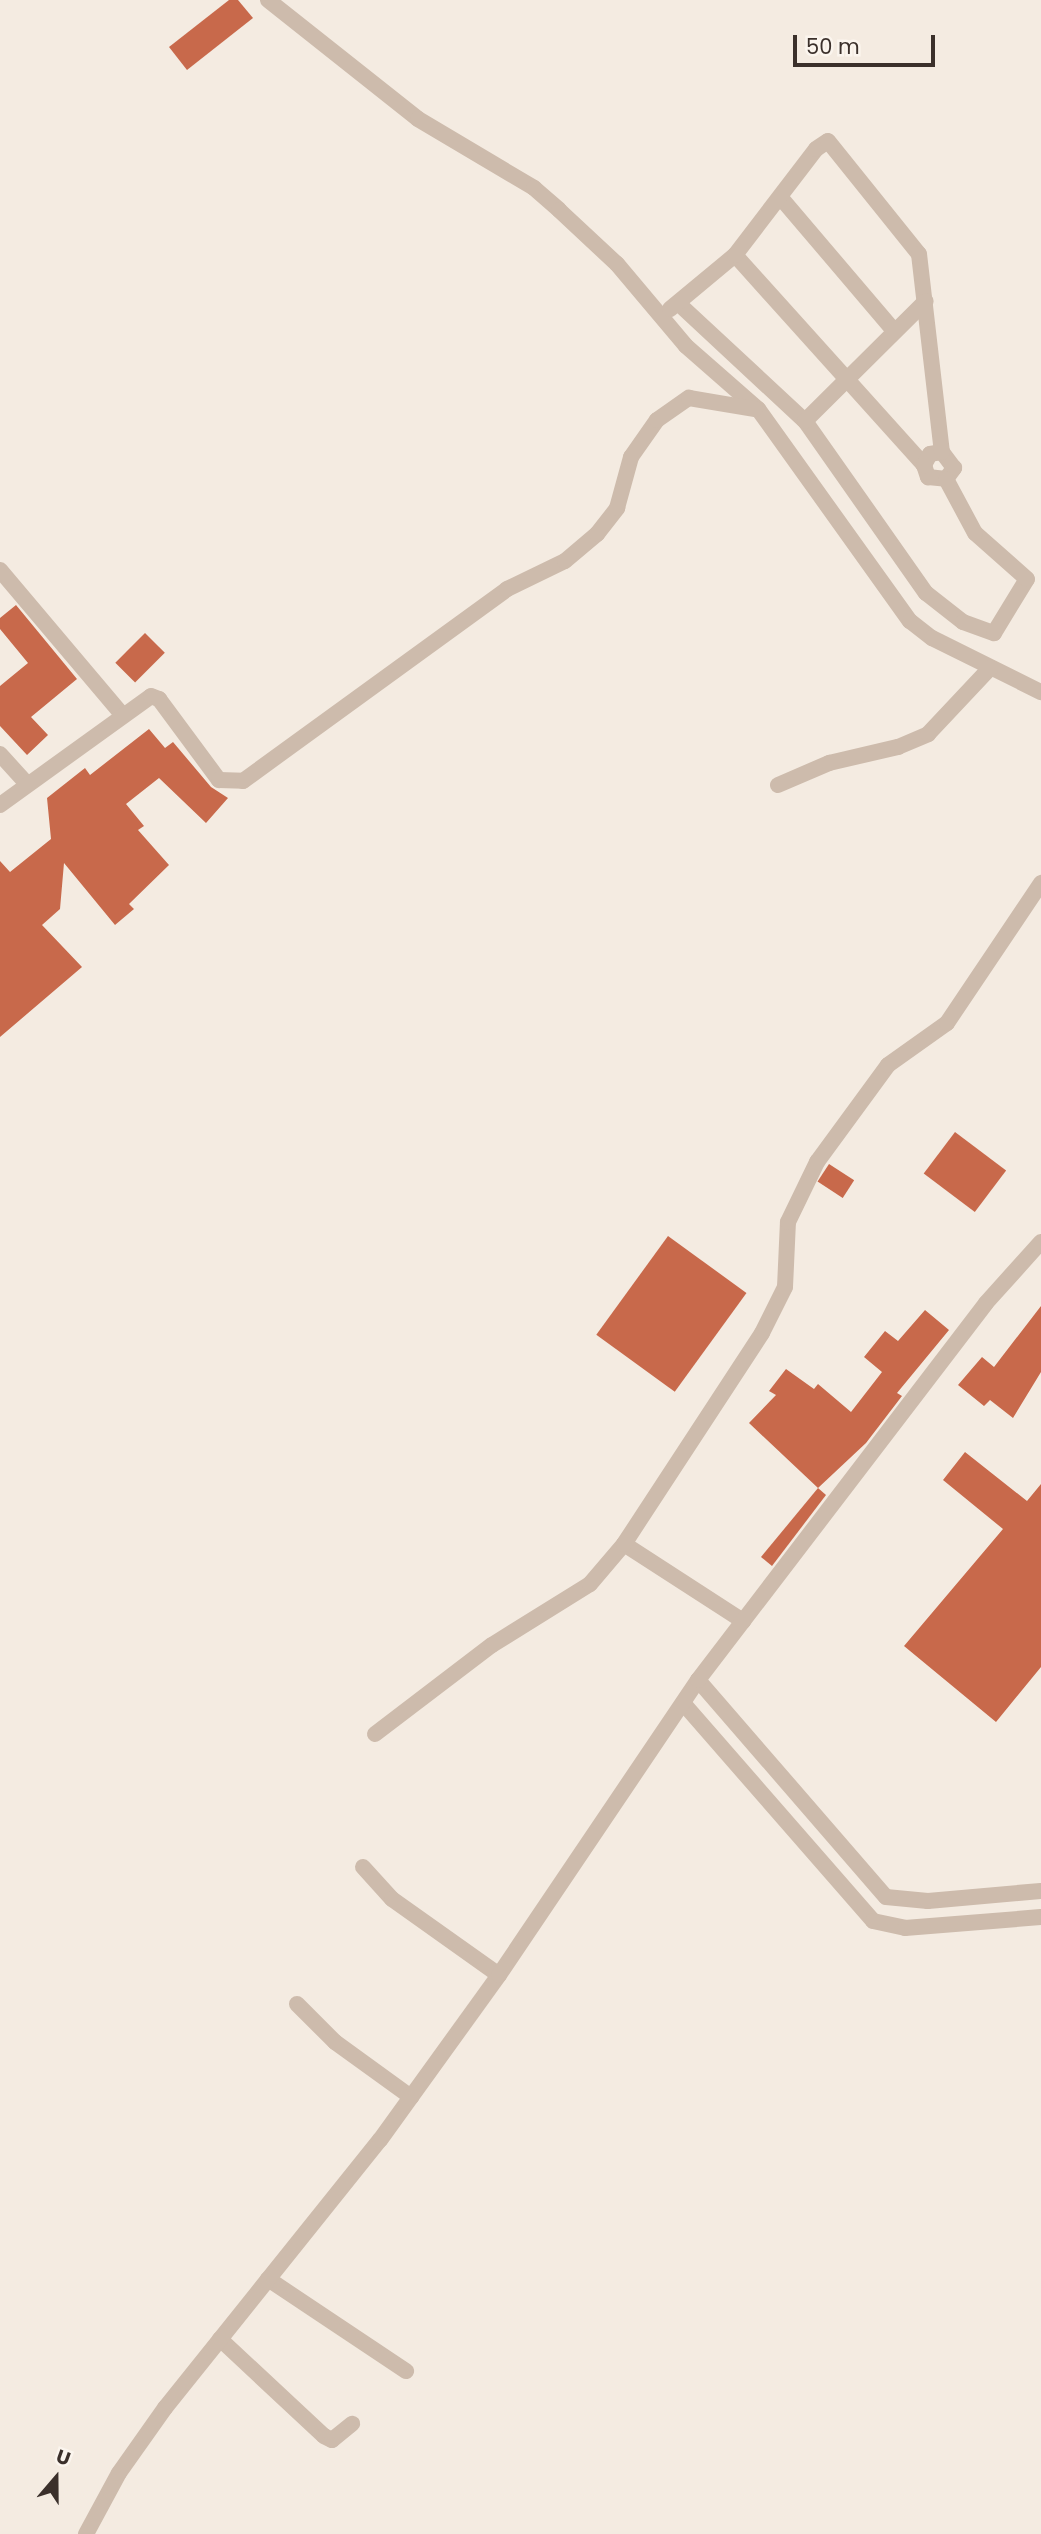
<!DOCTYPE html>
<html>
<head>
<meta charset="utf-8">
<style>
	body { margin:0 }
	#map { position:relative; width:1041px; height:2534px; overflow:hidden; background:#f4ebe1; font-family:Poppins,sans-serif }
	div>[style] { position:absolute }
	.building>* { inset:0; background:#c8694b; transform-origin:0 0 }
	.minor>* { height:16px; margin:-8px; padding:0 8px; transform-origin:8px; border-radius:8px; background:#cdbbac }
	span { translate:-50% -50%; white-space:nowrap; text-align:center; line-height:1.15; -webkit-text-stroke:6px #fbf5ee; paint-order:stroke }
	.north { position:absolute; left:21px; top:2443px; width:70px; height:70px; -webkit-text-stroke:5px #fbf5ee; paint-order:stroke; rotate:20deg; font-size:19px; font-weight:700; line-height:28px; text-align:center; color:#3b302b }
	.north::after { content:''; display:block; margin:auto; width:24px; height:32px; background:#3b302b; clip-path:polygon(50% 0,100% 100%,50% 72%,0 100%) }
	.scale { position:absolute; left:793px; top:35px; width:142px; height:32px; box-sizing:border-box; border:4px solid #3b302b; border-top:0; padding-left:9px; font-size:21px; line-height:24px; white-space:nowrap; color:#3b302b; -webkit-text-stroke:5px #fbf5ee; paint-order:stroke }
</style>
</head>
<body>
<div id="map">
	<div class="building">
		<div style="clip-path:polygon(229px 0,238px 0,253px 18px,187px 70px,169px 47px)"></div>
		<div style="clip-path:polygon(16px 605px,77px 679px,31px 717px,48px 735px,27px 755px,0 726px,0 686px,28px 663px,0 629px,0 618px)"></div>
		<div style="left:145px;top:633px;width:28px;height:42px;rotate:45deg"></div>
		<div style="clip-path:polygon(149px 729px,165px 748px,173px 742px,211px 787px,228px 798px,206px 823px,159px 778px,126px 804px,144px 826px,138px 830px,169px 865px,129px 904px,134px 909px,115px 925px,64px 863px,60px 909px,42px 925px,82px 967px,0 1037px,0 861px,10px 872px,51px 839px,47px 798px,85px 768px,90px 775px)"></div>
		<div style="left:955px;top:1132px;width:64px;height:52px;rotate:37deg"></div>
		<div style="left:829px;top:1164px;width:30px;height:21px;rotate:33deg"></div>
		<div style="left:668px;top:1236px;width:97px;height:122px;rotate:36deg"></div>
		<div style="clip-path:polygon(1041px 1306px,1041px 1372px,1013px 1418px,990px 1400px,984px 1406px,958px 1385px,982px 1357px,994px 1367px)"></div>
		<div style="clip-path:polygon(925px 1310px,949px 1330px,897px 1393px,902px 1396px,866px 1443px,818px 1488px,749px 1423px,776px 1395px,769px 1391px,786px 1369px,814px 1389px,818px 1384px,851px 1412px,882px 1372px,864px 1357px,885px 1331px,898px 1341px)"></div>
		<div style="clip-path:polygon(965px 1452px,1027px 1501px,1041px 1484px,1041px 1667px,996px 1722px,904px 1646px,1003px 1529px,943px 1480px)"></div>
		<div style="clip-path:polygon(818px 1488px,826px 1495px,772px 1566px,761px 1557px)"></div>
	</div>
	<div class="minor">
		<div style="left:268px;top:0;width:191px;rotate:38.4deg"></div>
		<div style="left:418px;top:119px;width:135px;rotate:30.7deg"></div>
		<div style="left:534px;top:188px;width:33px;rotate:41deg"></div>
		<div style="left:559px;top:210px;width:79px;rotate:43deg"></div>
		<div style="left:617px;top:264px;width:107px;rotate:49.9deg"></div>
		<div style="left:686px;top:346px;width:96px;rotate:41.2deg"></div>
		<div style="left:758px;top:409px;width:261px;rotate:54.4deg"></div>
		<div style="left:910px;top:621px;width:28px;rotate:38deg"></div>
		<div style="left:932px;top:638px;width:122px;rotate:26.4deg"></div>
		<div style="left:781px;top:198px;width:175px;rotate:49.6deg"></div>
		<div style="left:735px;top:255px;width:283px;rotate:48deg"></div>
		<div style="left:924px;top:465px;width:13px;rotate:72deg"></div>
		<div style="left:928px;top:477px;width:18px;rotate:6deg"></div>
		<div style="left:946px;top:479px;width:14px;rotate:-54deg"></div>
		<div style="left:954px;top:468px;width:20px;rotate:-127deg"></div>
		<div style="left:942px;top:452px;width:12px;rotate:171deg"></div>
		<div style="left:930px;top:454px;width:13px;rotate:119deg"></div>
		<div style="left:679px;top:304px;width:172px;rotate:42.9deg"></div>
		<div style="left:805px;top:421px;width:210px;rotate:54.9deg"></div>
		<div style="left:926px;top:593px;width:47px;rotate:38.1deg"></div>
		<div style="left:963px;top:622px;width:33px;rotate:20deg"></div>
		<div style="left:994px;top:633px;width:63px;rotate:-58.6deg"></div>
		<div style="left:1027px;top:579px;width:69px;rotate:-138.5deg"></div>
		<div style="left:975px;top:533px;width:61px;rotate:-118.2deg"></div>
		<div style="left:670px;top:309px;width:85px;rotate:-39.7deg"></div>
		<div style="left:735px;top:255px;width:133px;rotate:-52.6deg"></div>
		<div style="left:816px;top:149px;width:14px;rotate:-34deg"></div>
		<div style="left:828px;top:141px;width:145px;rotate:51.2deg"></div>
		<div style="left:919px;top:254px;width:199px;rotate:83.4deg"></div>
		<div style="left:805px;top:421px;width:170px;rotate:-44.8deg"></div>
		<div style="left:0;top:570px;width:187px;rotate:49.8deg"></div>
		<div style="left:0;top:754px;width:40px;rotate:48deg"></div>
		<div style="left:778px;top:785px;width:56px;rotate:-23.3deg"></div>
		<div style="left:829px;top:763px;width:71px;rotate:-13.1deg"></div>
		<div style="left:898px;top:747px;width:33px;rotate:-23deg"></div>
		<div style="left:928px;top:734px;width:91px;rotate:-46.8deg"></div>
		<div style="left:0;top:805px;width:186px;rotate:-35.8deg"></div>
		<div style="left:151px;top:696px;width:9px;rotate:21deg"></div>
		<div style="left:159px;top:699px;width:101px;rotate:53.5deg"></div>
		<div style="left:219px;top:780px;width:24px;rotate:2deg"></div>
		<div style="left:243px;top:781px;width:326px;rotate:-36deg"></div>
		<div style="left:507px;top:589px;width:64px;rotate:-25.8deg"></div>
		<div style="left:565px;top:561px;width:42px;rotate:-40.2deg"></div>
		<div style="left:597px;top:534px;width:33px;rotate:-52deg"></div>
		<div style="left:617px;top:508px;width:53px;rotate:-74.6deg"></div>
		<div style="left:631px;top:457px;width:45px;rotate:-54.9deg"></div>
		<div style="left:657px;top:420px;width:39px;rotate:-35deg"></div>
		<div style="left:689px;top:398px;width:67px;rotate:9.5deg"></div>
		<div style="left:624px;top:1544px;width:142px;rotate:32.9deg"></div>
		<div style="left:698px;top:1680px;width:287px;rotate:49.1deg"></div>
		<div style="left:886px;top:1897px;width:42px;rotate:5.4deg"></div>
		<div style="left:928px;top:1901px;width:113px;rotate:-5.1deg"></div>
		<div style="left:683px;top:1703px;width:289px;rotate:48.9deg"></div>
		<div style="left:873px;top:1921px;width:33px;rotate:12deg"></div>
		<div style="left:905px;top:1928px;width:136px;rotate:-4.6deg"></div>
		<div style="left:375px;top:1734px;width:147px;rotate:-37.3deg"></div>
		<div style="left:492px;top:1645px;width:115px;rotate:-31.9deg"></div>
		<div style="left:590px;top:1584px;width:52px;rotate:-49.6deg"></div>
		<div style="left:624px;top:1544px;width:252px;rotate:-56.8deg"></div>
		<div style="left:762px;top:1333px;width:51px;rotate:-63.4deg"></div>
		<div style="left:785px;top:1287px;width:65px;rotate:-87.4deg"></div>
		<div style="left:788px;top:1222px;width:67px;rotate:-64.2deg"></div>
		<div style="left:817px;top:1162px;width:120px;rotate:-53.8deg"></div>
		<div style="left:888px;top:1065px;width:72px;rotate:-35.4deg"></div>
		<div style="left:947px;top:1023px;width:169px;rotate:-56.1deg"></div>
		<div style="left:363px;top:1867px;width:43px;rotate:47.8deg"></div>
		<div style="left:392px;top:1899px;width:131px;rotate:35.4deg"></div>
		<div style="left:297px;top:2004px;width:54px;rotate:45deg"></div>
		<div style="left:335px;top:2042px;width:94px;rotate:35.9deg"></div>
		<div style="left:268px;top:2279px;width:166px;rotate:33.7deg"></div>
		<div style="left:220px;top:2339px;width:142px;rotate:43deg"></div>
		<div style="left:324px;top:2436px;width:9px;rotate:27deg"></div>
		<div style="left:332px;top:2440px;width:26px;rotate:-39deg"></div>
		<div style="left:86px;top:2534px;width:69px;rotate:-61.6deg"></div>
		<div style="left:119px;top:2473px;width:80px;rotate:-54.7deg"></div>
		<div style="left:165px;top:2408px;width:344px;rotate:-51.3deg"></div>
		<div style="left:380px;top:2140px;width:203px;rotate:-54.2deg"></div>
		<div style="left:499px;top:1975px;width:356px;rotate:-56deg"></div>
		<div style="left:698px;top:1680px;width:474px;rotate:-52.6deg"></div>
		<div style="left:986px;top:1303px;width:82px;rotate:-48deg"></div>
	</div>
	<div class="north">U</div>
	<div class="scale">50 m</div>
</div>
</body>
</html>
